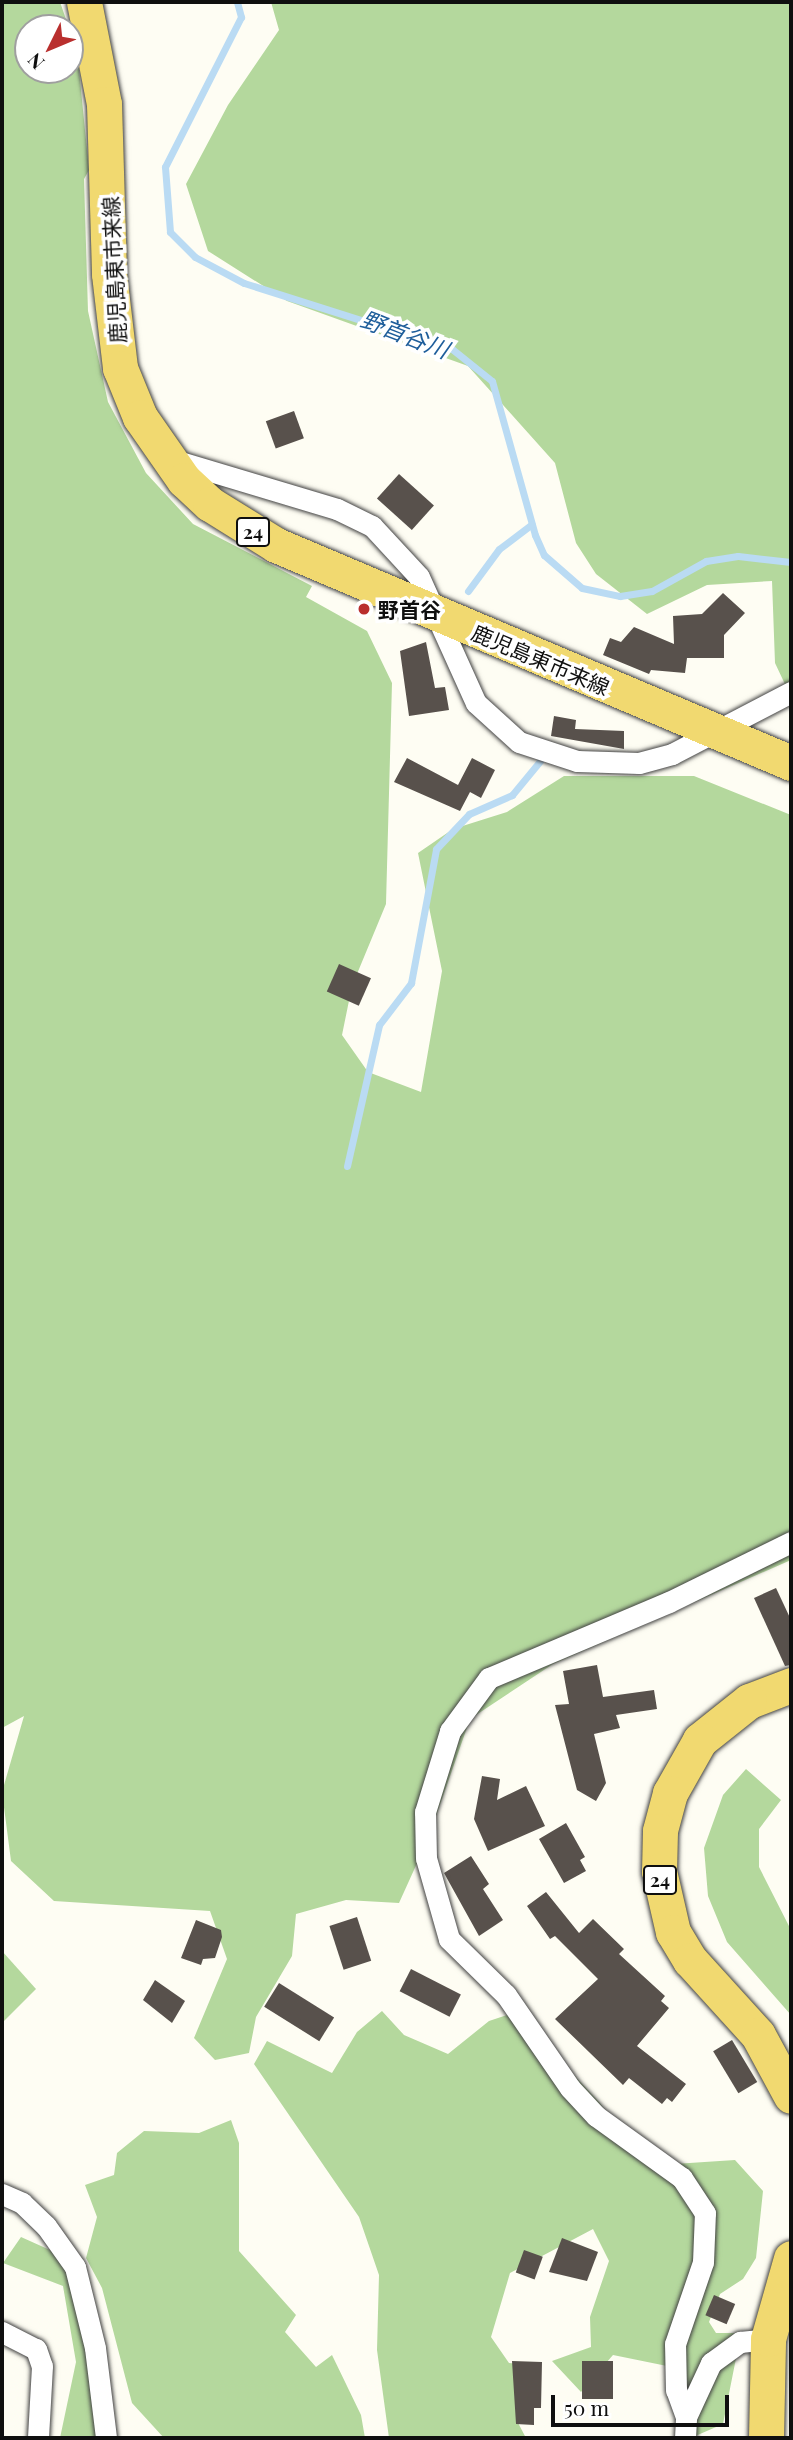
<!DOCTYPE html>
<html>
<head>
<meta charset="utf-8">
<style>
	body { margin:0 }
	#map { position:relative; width:793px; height:2440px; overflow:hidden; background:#fefdf3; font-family:"Playfair Display","Noto Sans JP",serif }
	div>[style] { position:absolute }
	.forest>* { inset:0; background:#b4d89d }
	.stream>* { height:7px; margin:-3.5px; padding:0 3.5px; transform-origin:3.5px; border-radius:3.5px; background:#badbf3 }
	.building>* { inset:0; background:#58514c; transform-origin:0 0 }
	.roads { filter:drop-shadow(0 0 2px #424242) drop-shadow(0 0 2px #424242) }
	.minor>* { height:21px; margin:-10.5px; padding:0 10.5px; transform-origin:10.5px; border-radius:10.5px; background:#fff }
	.primary>* { height:35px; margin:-17.5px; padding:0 17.5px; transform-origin:17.5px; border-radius:17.5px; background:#f1d970 }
	.dots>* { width:19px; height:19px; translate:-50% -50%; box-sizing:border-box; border:4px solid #fff; border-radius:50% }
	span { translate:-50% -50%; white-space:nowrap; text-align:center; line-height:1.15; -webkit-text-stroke:7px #fff; paint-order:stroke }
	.shield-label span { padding:2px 5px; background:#fff; border:2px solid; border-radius:5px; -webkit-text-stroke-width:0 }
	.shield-label { font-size:19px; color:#0f0f0f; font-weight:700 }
	.street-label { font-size:21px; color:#0f0f0f }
	.poi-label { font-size:21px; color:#0f0f0f; font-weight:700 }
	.left { translate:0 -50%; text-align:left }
	.water-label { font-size:23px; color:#1f5e9b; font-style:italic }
	.frame { position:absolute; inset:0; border:4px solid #0f0f0f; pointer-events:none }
	.north { position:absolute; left:14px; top:14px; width:70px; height:70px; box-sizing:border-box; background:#fff; border:2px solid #9f9f9f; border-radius:50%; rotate:227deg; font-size:19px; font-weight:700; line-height:28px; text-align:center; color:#0f0f0f }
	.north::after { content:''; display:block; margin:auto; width:24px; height:32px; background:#b92f2e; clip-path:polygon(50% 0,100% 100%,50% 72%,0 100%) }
	.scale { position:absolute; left:551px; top:2395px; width:178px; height:32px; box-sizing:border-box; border:4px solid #0f0f0f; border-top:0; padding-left:9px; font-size:21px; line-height:24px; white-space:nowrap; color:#0f0f0f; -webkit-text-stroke:5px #fff; paint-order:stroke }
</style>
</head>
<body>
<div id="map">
	<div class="forest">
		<div style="clip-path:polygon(2px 2px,60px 2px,69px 28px,28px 28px,28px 70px,70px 70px,70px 31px,77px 50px,89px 170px,84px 179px,88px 311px,108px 402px,146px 473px,193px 524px,312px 586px,306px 597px,367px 631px,392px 683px,386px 904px,352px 986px,342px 1035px,368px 1072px,421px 1092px,442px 971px,418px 853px,453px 829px,507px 812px,564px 776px,694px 776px,791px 815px,791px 1560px,553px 1664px,470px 1719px,428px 1839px,399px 1903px,346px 1900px,296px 1914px,292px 1956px,256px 2017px,249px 2053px,215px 2060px,194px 2038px,227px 1959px,210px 1911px,54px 1901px,11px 1861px,2px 1792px,24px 1716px,2px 1728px)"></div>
		<div style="clip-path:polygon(271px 2px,791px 2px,791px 697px,775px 663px,772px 581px,707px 585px,647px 614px,596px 574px,576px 543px,555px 463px,468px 366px,287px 301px,208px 251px,186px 184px,228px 105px,279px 30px)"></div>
		<div style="clip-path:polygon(746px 1769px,781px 1800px,759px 1829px,759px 1867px,791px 1930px,791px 2015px,727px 1942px,708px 1896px,704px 1848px,723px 1795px)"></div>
		<div style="clip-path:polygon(2px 1951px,36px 1989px,2px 2023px)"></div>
		<div style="clip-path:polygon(382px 2011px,404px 2035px,448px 2054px,489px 2021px,507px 2015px,545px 2044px,600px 2103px,631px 2147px,659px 2165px,735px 2160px,763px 2191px,756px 2258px,743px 2279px,720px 2294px,709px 2322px,716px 2333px,741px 2333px,723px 2424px,693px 2437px,667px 2366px,613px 2355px,581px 2392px,552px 2361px,591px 2347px,590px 2317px,609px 2261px,593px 2229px,510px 2273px,491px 2337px,509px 2363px,541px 2366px,516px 2419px,526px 2438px,389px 2438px,377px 2350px,379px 2275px,359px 2217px,254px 2064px,267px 2041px,332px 2073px,357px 2032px)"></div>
		<div style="clip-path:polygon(231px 2120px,239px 2143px,239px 2251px,296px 2315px,285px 2332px,316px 2367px,332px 2355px,361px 2415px,365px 2438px,164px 2438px,132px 2403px,102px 2288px,86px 2258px,97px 2217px,85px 2185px,114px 2175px,117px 2153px,144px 2131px,199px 2133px)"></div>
		<div style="clip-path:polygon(21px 2237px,70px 2259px,108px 2438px,60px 2438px,76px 2362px,63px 2286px,3px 2263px)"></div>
	</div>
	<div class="stream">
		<div style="left:237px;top:2px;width:16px;rotate:75deg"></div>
		<div style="left:241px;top:17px;width:168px;rotate:116.9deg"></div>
		<div style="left:165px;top:167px;width:65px;rotate:85.6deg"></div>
		<div style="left:170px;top:232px;width:35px;rotate:45deg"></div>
		<div style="left:195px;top:257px;width:55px;rotate:28deg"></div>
		<div style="left:244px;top:283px;width:218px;rotate:17.6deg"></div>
		<div style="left:452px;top:349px;width:51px;rotate:38.7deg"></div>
		<div style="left:492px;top:381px;width:160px;rotate:74.4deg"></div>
		<div style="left:535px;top:535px;width:22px;rotate:66deg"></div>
		<div style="left:544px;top:555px;width:50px;rotate:41deg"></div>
		<div style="left:582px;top:588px;width:39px;rotate:12deg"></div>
		<div style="left:620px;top:596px;width:32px;rotate:-9deg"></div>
		<div style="left:652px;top:591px;width:62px;rotate:-29.1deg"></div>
		<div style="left:706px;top:561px;width:32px;rotate:-9deg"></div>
		<div style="left:738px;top:556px;width:53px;rotate:6.5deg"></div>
		<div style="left:468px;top:591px;width:52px;rotate:-53.6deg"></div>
		<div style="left:499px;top:549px;width:41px;rotate:-37.1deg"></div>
		<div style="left:347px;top:1166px;width:145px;rotate:-77.2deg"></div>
		<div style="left:379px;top:1025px;width:53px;rotate:-52.7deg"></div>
		<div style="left:411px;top:983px;width:136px;rotate:-79.4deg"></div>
		<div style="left:436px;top:849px;width:48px;rotate:-46.7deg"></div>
		<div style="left:469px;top:814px;width:47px;rotate:-23.8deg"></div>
		<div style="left:512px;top:795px;width:44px;rotate:-50.5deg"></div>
	</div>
	<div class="building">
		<div style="left:294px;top:411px;width:29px;height:30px;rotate:70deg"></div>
		<div style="left:399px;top:474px;width:47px;height:33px;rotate:42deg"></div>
		<div style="clip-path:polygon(723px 593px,745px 613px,724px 635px,724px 658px,687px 658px,685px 673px,651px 670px,649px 674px,603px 655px,610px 638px,621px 642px,634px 627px,674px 644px,673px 616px,702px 614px)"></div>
		<div style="clip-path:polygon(426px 642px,435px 688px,445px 687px,449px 710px,409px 716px,400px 651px)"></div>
		<div style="clip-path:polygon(554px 716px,576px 720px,575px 729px,624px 731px,624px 749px,551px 736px)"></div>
		<div style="clip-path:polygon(407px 758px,458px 785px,472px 758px,495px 770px,481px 798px,470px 792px,460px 811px,394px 782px)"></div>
		<div style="left:339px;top:964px;width:35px;height:30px;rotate:24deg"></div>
		<div style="clip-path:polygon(776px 1588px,791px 1620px,791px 1665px,785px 1666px,754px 1598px)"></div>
		<div style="clip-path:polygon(597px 1665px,603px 1697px,654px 1690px,657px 1709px,616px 1715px,620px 1728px,594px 1734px,606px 1783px,596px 1801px,577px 1790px,555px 1705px,569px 1704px,563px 1671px)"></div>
		<div style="clip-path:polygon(482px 1776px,500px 1779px,497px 1800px,526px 1786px,545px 1826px,488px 1851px,474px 1819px)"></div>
		<div style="clip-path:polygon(566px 1823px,585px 1857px,580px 1860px,586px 1871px,564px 1883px,539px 1839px)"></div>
		<div style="clip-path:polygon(471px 1856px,489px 1884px,483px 1889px,503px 1920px,479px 1936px,444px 1873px)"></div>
		<div style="clip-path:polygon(546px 1892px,579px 1933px,593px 1919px,624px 1949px,619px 1954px,665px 1996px,661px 2001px,669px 2008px,637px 2046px,686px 2084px,672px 2102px,667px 2098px,662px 2104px,629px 2078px,623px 2085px,555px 2019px,598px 1979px,555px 1936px,550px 1939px,527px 1906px)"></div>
		<div style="left:357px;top:1917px;width:46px;height:29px;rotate:72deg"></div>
		<div style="clip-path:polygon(196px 1920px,221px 1930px,222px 1937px,215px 1958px,203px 1959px,201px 1965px,181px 1958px)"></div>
		<div style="left:411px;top:1969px;width:56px;height:25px;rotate:27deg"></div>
		<div style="clip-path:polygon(155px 1980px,185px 2001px,172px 2023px,143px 2000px)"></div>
		<div style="left:279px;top:1983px;width:65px;height:28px;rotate:32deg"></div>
		<div style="left:732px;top:2040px;width:49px;height:22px;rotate:59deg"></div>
		<div style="clip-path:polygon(562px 2238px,598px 2252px,587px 2281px,549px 2272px)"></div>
		<div style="left:524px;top:2250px;width:20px;height:24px;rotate:20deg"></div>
		<div style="left:714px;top:2295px;width:23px;height:22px;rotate:23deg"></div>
		<div style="clip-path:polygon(512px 2361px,542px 2362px,541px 2408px,534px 2408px,534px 2425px,516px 2424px)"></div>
		<div style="left:582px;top:2361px;width:31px;height:38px"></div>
	</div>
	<div class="roads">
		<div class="minor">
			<div style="left:167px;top:458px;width:177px;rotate:16.7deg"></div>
			<div style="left:337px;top:509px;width:39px;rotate:26deg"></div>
			<div style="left:372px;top:526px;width:69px;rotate:47.3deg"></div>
			<div style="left:419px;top:577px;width:138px;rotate:65.7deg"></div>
			<div style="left:476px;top:703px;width:58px;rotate:42.2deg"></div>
			<div style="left:519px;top:742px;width:61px;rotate:18.1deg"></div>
			<div style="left:577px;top:761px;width:62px;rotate:1.8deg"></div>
			<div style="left:639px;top:763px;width:34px;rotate:-15deg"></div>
			<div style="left:672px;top:754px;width:134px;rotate:-27.5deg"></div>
			<div style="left:2px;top:2194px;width:22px;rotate:24deg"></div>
			<div style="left:22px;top:2203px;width:33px;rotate:44deg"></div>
			<div style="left:46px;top:2226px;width:50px;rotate:54.7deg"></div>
			<div style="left:75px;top:2267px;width:83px;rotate:76.1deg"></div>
			<div style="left:95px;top:2348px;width:91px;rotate:83deg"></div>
			<div style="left:2px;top:2332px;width:38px;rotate:27deg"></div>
			<div style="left:36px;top:2349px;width:18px;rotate:71deg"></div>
			<div style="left:42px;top:2366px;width:72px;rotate:93.2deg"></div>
			<div style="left:686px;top:2417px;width:60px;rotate:-65.2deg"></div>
			<div style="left:711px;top:2363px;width:36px;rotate:-36deg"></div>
			<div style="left:740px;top:2342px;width:28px;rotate:-6deg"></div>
			<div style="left:685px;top:2438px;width:21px;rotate:-87deg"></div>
			<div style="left:686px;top:2417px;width:29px;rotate:-110deg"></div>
			<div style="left:676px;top:2390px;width:46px;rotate:-91.2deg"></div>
			<div style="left:675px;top:2344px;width:87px;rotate:-71.1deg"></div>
			<div style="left:703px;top:2262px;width:49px;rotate:-87.7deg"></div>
			<div style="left:705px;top:2213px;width:42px;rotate:-123.3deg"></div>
			<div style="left:682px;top:2178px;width:106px;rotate:-144.2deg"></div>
			<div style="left:596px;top:2116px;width:38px;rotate:-133deg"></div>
			<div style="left:570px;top:2088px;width:113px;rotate:-124.5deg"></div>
			<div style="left:506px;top:1995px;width:80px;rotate:-135.5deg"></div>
			<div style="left:449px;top:1939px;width:84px;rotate:-105.9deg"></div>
			<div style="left:426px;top:1858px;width:46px;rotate:-91.2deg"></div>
			<div style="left:425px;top:1812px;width:85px;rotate:-72.8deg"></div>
			<div style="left:450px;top:1731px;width:66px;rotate:-53.7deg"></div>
			<div style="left:489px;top:1678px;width:195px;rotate:-22.9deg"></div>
			<div style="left:669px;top:1602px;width:136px;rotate:-26.2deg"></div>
		</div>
		<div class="primary">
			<div style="left:84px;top:2px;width:104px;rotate:78.9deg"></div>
			<div style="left:104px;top:104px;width:170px;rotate:88.3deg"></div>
			<div style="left:109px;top:274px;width:95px;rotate:83.3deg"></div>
			<div style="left:120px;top:368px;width:53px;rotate:67.8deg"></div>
			<div style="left:140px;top:417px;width:77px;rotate:55.1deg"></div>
			<div style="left:184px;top:480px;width:35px;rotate:43deg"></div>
			<div style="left:210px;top:504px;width:78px;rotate:31.8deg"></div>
			<div style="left:276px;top:545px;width:559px;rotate:22.94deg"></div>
			<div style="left:791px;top:1685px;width:45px;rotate:159.1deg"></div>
			<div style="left:749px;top:1701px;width:63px;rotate:141.5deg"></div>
			<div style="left:700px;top:1740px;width:61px;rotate:119.5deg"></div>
			<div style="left:670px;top:1793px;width:39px;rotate:105deg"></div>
			<div style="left:660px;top:1831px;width:40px;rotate:91.4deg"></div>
			<div style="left:659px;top:1871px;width:63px;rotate:77.1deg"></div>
			<div style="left:673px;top:1932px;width:33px;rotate:59deg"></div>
			<div style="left:690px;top:1960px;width:101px;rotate:47.8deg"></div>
			<div style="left:758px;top:2035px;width:69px;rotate:61.6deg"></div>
			<div style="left:766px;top:2438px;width:99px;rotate:-88.8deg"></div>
			<div style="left:768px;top:2339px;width:84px;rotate:-74.1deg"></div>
		</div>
	</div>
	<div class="dots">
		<div style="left:364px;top:609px;background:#b92f2e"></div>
	</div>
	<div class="shield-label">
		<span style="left:253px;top:532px">24</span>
		<span style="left:660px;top:1880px">24</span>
	</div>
	<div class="street-label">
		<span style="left:113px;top:270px;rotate:-93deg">鹿児島東市来線</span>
		<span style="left:541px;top:659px;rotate:23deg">鹿児島東市来線</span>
	</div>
	<div class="poi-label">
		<span class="left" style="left:378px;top:609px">野首谷</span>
	</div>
	<div class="water-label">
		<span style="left:405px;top:334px;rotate:21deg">野首谷川</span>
	</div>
	<div class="frame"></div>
	<div class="north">N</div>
	<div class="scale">50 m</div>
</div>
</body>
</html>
